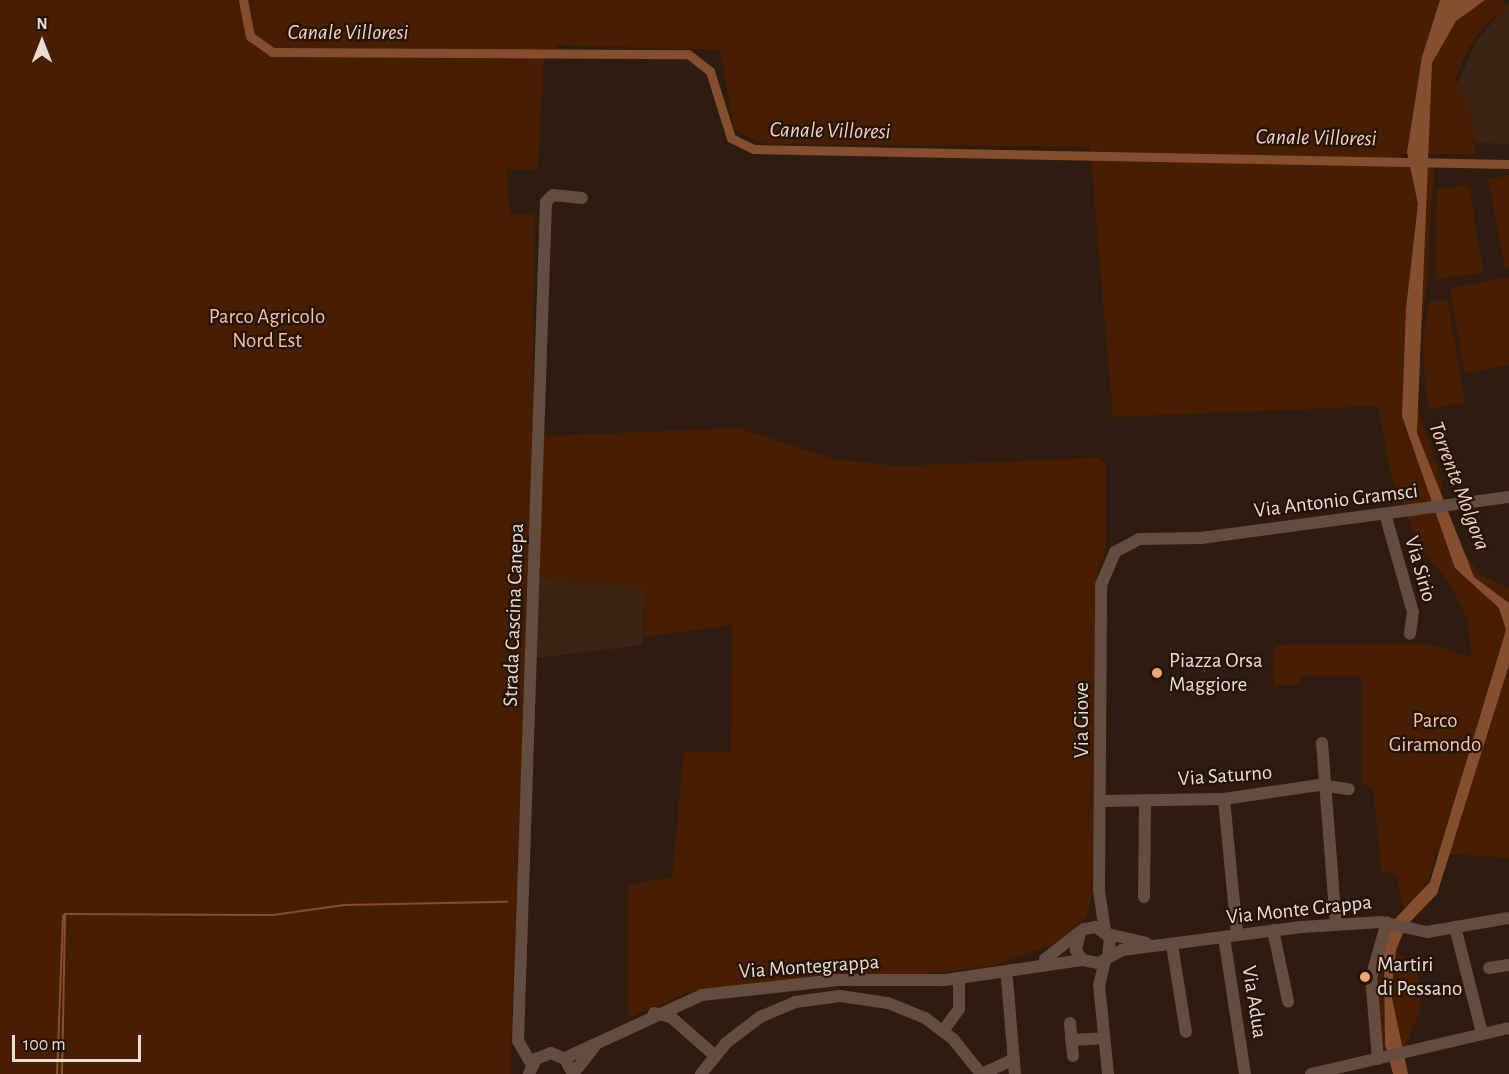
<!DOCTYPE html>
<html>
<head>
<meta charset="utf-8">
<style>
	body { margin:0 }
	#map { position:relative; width:1509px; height:1074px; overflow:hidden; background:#2f1c11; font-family:"Alegreya Sans",sans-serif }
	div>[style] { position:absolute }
	.built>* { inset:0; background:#3c2314 }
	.green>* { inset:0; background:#471e01 }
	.water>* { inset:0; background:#854f2f }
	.stream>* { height:2px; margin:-1px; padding:0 1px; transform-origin:1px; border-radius:1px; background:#854f2f }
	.canal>* { height:9px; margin:-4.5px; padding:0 4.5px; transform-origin:4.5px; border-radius:4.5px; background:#854f2f }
	.minor>* { height:12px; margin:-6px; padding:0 6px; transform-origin:6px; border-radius:6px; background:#644c3f }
	.dots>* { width:16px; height:16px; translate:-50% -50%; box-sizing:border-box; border:3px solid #251308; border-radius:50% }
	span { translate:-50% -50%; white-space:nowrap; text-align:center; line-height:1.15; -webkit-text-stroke:4.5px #251308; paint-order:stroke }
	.park-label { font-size:21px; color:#f4c1a5 }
	.street-label { font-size:21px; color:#eaddd5 }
	.poi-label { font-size:21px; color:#eaddd5 }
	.left { translate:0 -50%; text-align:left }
	.water-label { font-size:22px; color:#f6d3c0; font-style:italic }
	.north { position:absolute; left:12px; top:12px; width:60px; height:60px; -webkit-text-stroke:4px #251308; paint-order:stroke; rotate:0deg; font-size:16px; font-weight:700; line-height:24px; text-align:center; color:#eaddd5 }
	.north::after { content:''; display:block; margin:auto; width:21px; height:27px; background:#eaddd5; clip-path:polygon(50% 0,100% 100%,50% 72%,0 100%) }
	.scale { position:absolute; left:12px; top:1035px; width:129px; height:27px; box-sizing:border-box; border:3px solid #eaddd5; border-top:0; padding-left:8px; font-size:18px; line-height:21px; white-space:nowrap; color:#eaddd5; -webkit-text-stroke:4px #251308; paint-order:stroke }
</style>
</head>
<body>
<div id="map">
	<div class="built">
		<div style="clip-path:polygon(1509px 3px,1509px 144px,1476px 143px,1456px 87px,1477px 40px)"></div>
		<div style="clip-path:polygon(538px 579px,645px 586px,643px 645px,536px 658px)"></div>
	</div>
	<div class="green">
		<div style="clip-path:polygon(0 0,1502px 0,1509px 8px,1489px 20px,1470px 45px,1455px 78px,1471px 118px,1476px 154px,1399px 154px,1401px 165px,1434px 166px,1427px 287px,1413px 394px,1441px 478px,1444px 521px,1479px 574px,1509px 588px,1509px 858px,1435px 853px,1429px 881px,1404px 909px,1395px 874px,1381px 871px,1374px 791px,1361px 781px,1361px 677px,1300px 676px,1299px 685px,1274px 685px,1274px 645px,1429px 644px,1472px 657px,1467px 618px,1448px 581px,1421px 549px,1390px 472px,1378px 406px,1113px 417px,1090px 147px,766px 144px,734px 130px,720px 50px,557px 45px,556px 53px,544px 53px,538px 169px,507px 169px,510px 214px,534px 215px,533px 423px,510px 1074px,0 1074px)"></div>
		<div style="clip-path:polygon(1509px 175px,1509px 268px,1505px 269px,1488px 179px)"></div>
		<div style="clip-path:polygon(1468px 185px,1484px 273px,1435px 279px,1437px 189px)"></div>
		<div style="clip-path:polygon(1509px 277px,1509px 365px,1465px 373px,1450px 288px)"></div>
		<div style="clip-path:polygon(1447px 299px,1465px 402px,1428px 410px,1422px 345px,1429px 302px)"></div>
		<div style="clip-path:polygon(738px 428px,834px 459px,896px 466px,1100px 458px,1105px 465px,1106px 552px,1097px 573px,1092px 894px,1086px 917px,1063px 941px,991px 966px,908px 976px,843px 974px,691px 991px,628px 1018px,628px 885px,672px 877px,684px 752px,731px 751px,732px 625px,645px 637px,645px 586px,538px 579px,544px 436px)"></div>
		<div style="clip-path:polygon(1388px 943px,1418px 973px,1421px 1008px,1406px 1045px,1384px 1049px,1376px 986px,1381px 951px)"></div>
	</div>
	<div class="water">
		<div style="clip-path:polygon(1440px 0,1485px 0,1456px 21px,1432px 63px,1417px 433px,1474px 577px,1509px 603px,1509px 665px,1437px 894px,1406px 926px,1396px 950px,1391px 993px,1408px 1074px,1393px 1074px,1385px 1044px,1384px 950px,1393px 921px,1430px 882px,1506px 630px,1499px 608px,1455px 568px,1402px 416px,1406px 309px,1418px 204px,1407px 152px,1422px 57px)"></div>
	</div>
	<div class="stream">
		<div style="left:57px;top:1074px;width:159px;rotate:-87.8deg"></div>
		<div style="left:62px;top:1074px;width:160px;rotate:-88.9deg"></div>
		<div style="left:65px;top:914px;width:208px;rotate:0.3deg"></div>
		<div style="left:273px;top:915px;width:72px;rotate:-8deg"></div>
		<div style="left:344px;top:905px;width:163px;rotate:-1.1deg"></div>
	</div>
	<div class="canal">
		<div style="left:243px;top:0;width:37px;rotate:79deg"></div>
		<div style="left:250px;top:36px;width:27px;rotate:36deg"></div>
		<div style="left:272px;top:52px;width:416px;rotate:0.3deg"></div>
		<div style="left:688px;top:54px;width:28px;rotate:38deg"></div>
		<div style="left:710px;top:71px;width:70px;rotate:72.6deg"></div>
		<div style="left:731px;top:138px;width:25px;rotate:26deg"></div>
		<div style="left:754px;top:149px;width:755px;rotate:1.14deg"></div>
	</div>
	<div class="minor">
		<div style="left:1385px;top:514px;width:102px;rotate:74.1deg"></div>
		<div style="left:1413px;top:612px;width:22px;rotate:98deg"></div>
		<div style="left:1322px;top:743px;width:182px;rotate:85.6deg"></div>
		<div style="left:1224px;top:799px;width:137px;rotate:84.5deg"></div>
		<div style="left:1102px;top:801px;width:122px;rotate:-0.9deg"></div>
		<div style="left:1224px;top:799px;width:96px;rotate:-8.4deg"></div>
		<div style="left:1319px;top:785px;width:30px;rotate:8deg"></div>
		<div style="left:1144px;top:897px;width:97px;rotate:-89.4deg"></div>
		<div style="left:1455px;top:927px;width:109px;rotate:75.7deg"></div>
		<div style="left:1273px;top:930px;width:73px;rotate:78.1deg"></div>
		<div style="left:1105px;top:931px;width:40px;rotate:-98.5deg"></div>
		<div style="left:1099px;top:891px;width:306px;rotate:-89.6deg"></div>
		<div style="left:1101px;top:585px;width:36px;rotate:-67deg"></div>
		<div style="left:1115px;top:552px;width:27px;rotate:-28deg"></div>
		<div style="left:1139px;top:539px;width:62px;rotate:-0.9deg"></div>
		<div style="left:1201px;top:538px;width:311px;rotate:-7.6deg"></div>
		<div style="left:1108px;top:934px;width:39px;rotate:13deg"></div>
		<div style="left:1224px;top:937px;width:139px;rotate:81.3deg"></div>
		<div style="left:1172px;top:945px;width:88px;rotate:80.9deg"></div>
		<div style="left:1108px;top:958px;width:16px;rotate:-30deg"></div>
		<div style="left:1122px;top:950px;width:181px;rotate:-7.3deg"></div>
		<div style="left:1302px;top:927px;width:79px;rotate:-3.6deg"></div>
		<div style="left:1381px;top:922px;width:47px;rotate:12.3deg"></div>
		<div style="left:1427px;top:932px;width:83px;rotate:-9.7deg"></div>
		<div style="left:1045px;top:959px;width:49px;rotate:-37.6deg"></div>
		<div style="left:1084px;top:929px;width:12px;rotate:-9deg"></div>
		<div style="left:1096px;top:927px;width:17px;rotate:36deg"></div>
		<div style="left:1110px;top:937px;width:21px;rotate:95deg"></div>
		<div style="left:1108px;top:958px;width:11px;rotate:153deg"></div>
		<div style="left:1098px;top:963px;width:16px;rotate:-169deg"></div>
		<div style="left:1082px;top:960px;width:12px;rotate:-121deg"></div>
		<div style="left:1076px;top:950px;width:17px;rotate:-77deg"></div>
		<div style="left:1105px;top:960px;width:26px;rotate:103deg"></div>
		<div style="left:1099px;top:985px;width:89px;rotate:84.2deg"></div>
		<div style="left:1489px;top:968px;width:20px;rotate:-9deg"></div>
		<div style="left:1007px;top:979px;width:95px;rotate:85.2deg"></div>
		<div style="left:654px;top:1013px;width:17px;rotate:13deg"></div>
		<div style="left:671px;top:1017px;width:57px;rotate:41.5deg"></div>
		<div style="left:1070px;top:1023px;width:33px;rotate:85deg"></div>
		<div style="left:943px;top:1031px;width:27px;rotate:-54deg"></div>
		<div style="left:959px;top:1009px;width:31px;rotate:-90deg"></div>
		<div style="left:1071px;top:1040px;width:33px;rotate:-3deg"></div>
		<div style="left:565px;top:1058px;width:151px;rotate:-24.7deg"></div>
		<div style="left:702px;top:995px;width:136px;rotate:-6.3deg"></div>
		<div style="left:837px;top:980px;width:108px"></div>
		<div style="left:945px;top:980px;width:138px;rotate:-8.3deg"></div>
		<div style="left:1378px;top:1059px;width:81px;rotate:-94.9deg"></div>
		<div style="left:1371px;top:978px;width:58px;rotate:-74.1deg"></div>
		<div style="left:532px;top:1065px;width:28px;rotate:-120deg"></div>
		<div style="left:518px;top:1041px;width:839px;rotate:-88.09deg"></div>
		<div style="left:546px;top:202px;width:10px;rotate:-45deg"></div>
		<div style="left:553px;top:195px;width:29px;rotate:6deg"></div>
		<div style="left:529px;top:1074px;width:17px;rotate:-65deg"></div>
		<div style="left:536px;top:1059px;width:16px;rotate:-22deg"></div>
		<div style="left:551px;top:1053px;width:15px;rotate:23deg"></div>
		<div style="left:565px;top:1059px;width:17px;rotate:62deg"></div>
		<div style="left:573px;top:1074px;width:34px;rotate:-52deg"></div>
		<div style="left:701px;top:1074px;width:40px;rotate:-51deg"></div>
		<div style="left:726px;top:1043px;width:43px;rotate:-37.4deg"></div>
		<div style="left:760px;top:1017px;width:38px;rotate:-23deg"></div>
		<div style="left:795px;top:1002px;width:45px;rotate:-7.6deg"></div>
		<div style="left:840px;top:996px;width:49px;rotate:8.3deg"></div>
		<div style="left:888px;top:1003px;width:40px;rotate:22deg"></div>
		<div style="left:925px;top:1018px;width:35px;rotate:37deg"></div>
		<div style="left:953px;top:1039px;width:45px;rotate:51.3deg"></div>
		<div style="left:982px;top:1074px;width:35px;rotate:-25deg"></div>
		<div style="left:1311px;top:1074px;width:203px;rotate:-13.1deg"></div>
	</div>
	<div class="dots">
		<div style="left:1157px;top:673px;background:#efa377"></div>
		<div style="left:1365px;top:977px;background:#efa377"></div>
	</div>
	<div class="park-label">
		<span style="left:267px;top:329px">Parco Agricolo<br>Nord Est</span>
		<span style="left:1435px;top:733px">Parco<br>Giramondo</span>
	</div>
	<div class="street-label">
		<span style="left:1336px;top:501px;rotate:-7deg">Via Antonio Gramsci</span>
		<span style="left:1420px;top:569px;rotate:74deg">Via Sirio</span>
		<span style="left:514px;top:615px;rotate:-88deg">Strada Cascina Canepa</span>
		<span style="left:1082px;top:720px;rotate:-90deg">Via Giove</span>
		<span style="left:1225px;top:776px;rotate:-4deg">Via Saturno</span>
		<span style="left:1299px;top:910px;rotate:-6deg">Via Monte Grappa</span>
		<span style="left:809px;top:967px;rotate:-4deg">Via Montegrappa</span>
		<span style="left:1254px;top:1002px;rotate:81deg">Via Adua</span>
	</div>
	<div class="poi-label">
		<span class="left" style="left:1169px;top:673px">Piazza Orsa<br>Maggiore</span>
		<span class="left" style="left:1377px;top:977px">Martiri<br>di Pessano</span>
	</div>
	<div class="water-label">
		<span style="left:348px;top:33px">Canale Villoresi</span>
		<span style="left:830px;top:131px;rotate:1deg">Canale Villoresi</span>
		<span style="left:1316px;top:138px;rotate:1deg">Canale Villoresi</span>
		<span style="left:1459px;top:486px;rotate:69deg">Torrente Molgora</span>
	</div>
	<div class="north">N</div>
	<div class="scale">100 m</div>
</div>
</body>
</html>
